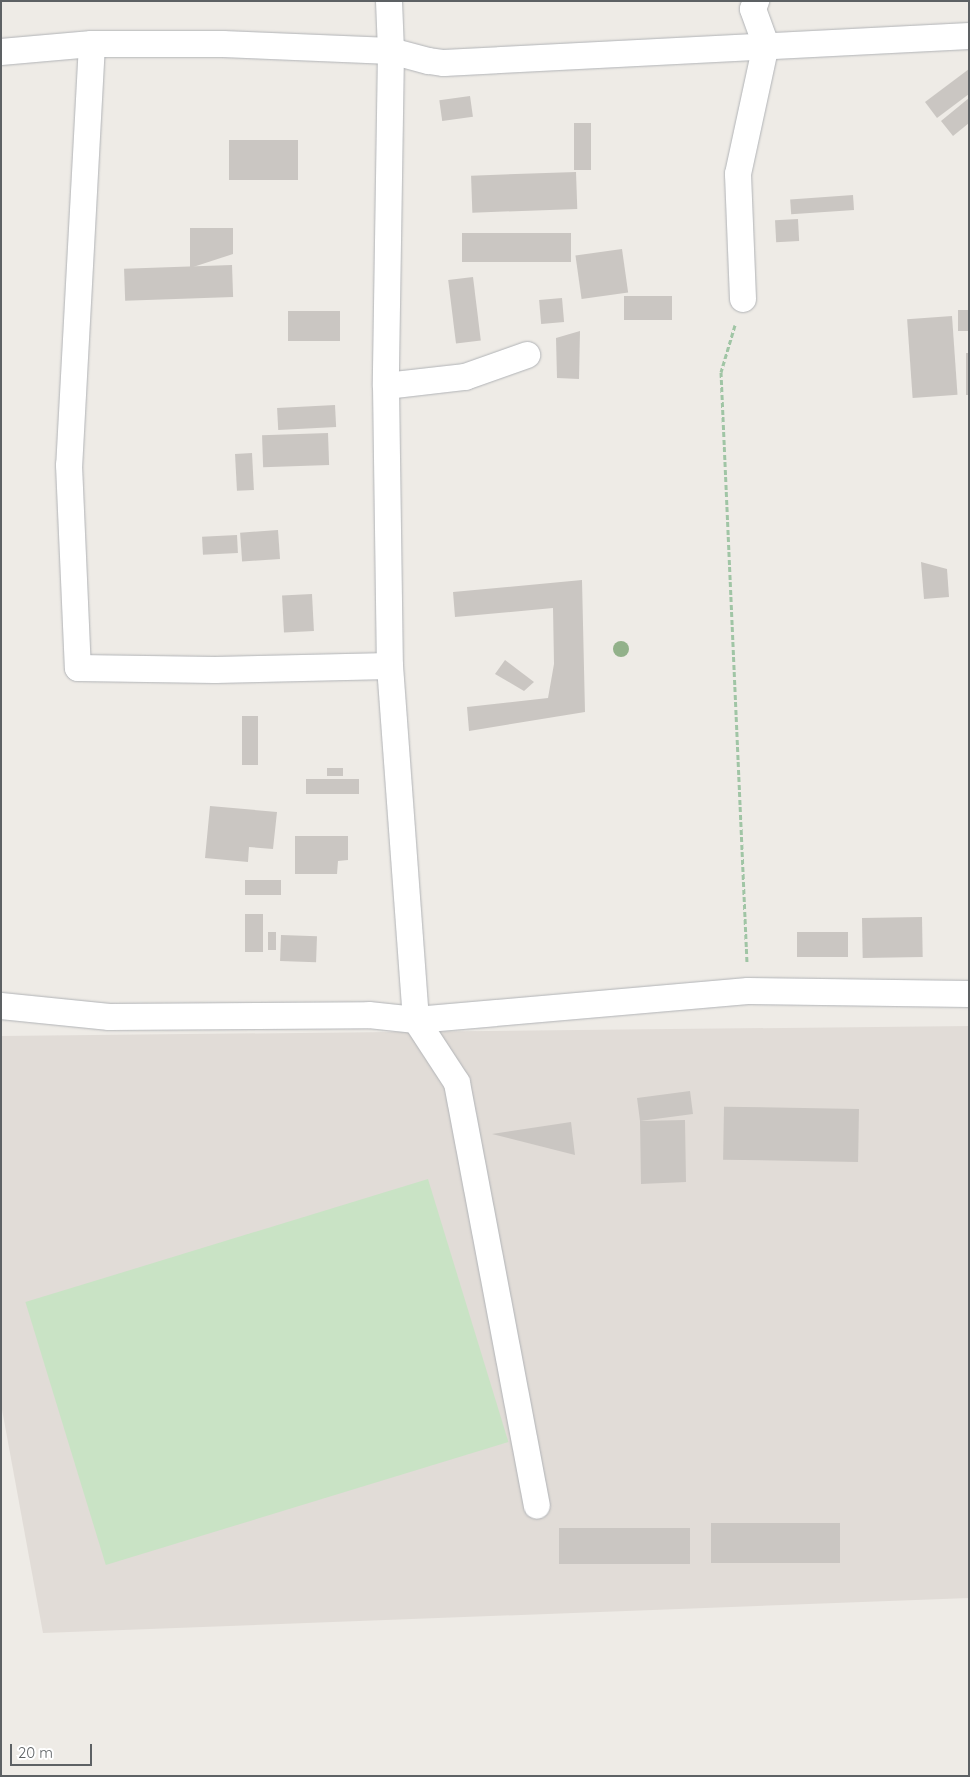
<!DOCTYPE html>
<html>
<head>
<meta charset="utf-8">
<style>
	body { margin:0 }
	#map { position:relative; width:970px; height:1777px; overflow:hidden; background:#eeebe6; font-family:Quicksand,sans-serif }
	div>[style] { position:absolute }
	.education>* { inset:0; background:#e1dcd7 }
	.green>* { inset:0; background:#c9e3c5; transform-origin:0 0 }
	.building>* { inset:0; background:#cac6c2; transform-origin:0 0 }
	.path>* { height:3px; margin-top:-1.5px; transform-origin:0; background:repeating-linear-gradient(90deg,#a0c5a5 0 5px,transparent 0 7.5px) }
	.roads { filter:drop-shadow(0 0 1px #b1b3b6) drop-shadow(0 0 1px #b1b3b6) }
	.minor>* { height:26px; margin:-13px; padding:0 13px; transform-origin:13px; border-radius:13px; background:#fff }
	.trees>* { width:16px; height:16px; margin:-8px; border-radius:50%; background:#92b18a }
	span { translate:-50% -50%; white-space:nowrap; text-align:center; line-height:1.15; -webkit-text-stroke:4px #fff; paint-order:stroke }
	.frame { position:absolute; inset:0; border:2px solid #5d6164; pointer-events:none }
	.scale { position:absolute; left:10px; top:1744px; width:82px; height:22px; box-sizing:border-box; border:2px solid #5d6164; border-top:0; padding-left:6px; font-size:15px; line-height:18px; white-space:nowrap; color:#5d6164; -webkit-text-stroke:4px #fff; paint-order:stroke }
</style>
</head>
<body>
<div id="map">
	<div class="education">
		<div style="clip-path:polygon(969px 1026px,969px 1598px,43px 1633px,1px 1404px,1px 1036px)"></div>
	</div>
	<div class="green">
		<div style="left:428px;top:1179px;width:275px;height:421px;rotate:73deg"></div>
	</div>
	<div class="building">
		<div style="clip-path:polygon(969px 69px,969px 94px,937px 118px,925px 102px)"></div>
		<div style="left:470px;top:96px;width:21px;height:31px;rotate:82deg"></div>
		<div style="clip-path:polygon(969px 98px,969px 123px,953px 136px,941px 121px)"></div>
		<div style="left:574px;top:123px;width:17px;height:47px"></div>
		<div style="left:298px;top:140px;width:40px;height:69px;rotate:90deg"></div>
		<div style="left:576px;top:172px;width:37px;height:105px;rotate:88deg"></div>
		<div style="left:853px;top:195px;width:15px;height:63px;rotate:86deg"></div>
		<div style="left:798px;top:219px;width:22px;height:23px;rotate:87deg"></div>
		<div style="clip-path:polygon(190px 228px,233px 228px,233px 254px,190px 268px)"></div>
		<div style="left:571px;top:233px;width:29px;height:109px;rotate:90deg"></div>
		<div style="left:622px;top:249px;width:44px;height:47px;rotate:82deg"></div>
		<div style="left:232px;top:265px;width:32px;height:108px;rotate:88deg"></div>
		<div style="left:473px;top:277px;width:64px;height:25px;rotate:83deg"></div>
		<div style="left:624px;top:296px;width:48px;height:24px"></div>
		<div style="left:562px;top:298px;width:24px;height:23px;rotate:85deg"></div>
		<div style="left:969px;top:310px;width:21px;height:11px;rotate:90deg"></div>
		<div style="left:340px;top:311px;width:30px;height:52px;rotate:90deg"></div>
		<div style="left:952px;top:316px;width:79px;height:45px;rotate:86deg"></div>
		<div style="clip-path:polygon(580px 331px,579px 379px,557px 378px,556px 338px)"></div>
		<div style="left:966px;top:353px;width:3px;height:42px"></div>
		<div style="left:335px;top:405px;width:22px;height:58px;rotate:87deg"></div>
		<div style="left:328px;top:433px;width:32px;height:66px;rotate:88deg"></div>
		<div style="left:252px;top:453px;width:37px;height:17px;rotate:87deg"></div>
		<div style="left:278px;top:530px;width:29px;height:38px;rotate:86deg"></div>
		<div style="left:237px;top:535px;width:18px;height:35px;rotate:87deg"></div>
		<div style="clip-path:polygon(921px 562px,947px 569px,949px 597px,924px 599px)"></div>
		<div style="clip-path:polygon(582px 580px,585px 712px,469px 731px,467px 707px,548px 698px,554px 664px,553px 608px,455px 617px,453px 592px)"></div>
		<div style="left:312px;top:594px;width:37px;height:30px;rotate:87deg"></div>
		<div style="clip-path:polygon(505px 660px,534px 682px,524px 691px,495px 674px)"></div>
		<div style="left:242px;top:716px;width:16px;height:49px"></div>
		<div style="left:343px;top:768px;width:8px;height:16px;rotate:90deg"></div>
		<div style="left:306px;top:779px;width:53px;height:15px"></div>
		<div style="clip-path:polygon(210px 806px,277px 812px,273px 849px,249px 847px,248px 862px,205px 858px)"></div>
		<div style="clip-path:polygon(295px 836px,348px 836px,348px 860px,338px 861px,337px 874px,295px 874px)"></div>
		<div style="left:245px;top:880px;width:36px;height:15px"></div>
		<div style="left:245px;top:914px;width:18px;height:38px"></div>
		<div style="left:922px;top:917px;width:40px;height:60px;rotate:89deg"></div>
		<div style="left:268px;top:932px;width:8px;height:18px"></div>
		<div style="left:848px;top:932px;width:25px;height:51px;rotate:90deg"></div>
		<div style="left:281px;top:935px;width:36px;height:26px;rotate:2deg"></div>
		<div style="clip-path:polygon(690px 1091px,693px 1114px,640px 1121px,685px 1120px,686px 1182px,641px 1184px,640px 1121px,637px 1098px)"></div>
		<div style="left:859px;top:1109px;width:53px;height:135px;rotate:91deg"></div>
		<div style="clip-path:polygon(571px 1122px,575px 1155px,492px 1134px)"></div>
		<div style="left:711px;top:1523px;width:129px;height:40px"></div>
		<div style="left:690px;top:1528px;width:36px;height:131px;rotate:90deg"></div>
	</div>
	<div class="path">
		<div style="left:735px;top:325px;width:49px;rotate:106.6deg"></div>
		<div style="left:721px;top:372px;width:592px;rotate:87.48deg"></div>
	</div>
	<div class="roads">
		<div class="minor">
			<div style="left:389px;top:1px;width:50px;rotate:87.7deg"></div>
			<div style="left:391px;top:51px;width:335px;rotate:90.9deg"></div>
			<div style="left:386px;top:386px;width:280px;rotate:89.2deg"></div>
			<div style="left:390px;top:666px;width:355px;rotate:85.8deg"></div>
			<div style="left:416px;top:1020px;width:75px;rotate:56.9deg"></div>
			<div style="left:457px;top:1083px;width:430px;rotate:79.3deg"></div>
			<div style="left:92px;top:44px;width:422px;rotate:93.1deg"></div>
			<div style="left:69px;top:465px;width:203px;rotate:87.5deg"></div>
			<div style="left:78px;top:668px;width:137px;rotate:0.8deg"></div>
			<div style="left:215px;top:670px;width:175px;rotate:-1.3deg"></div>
			<div style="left:1px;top:52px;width:91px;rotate:-5deg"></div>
			<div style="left:92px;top:44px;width:131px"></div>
			<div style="left:223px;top:44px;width:168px;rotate:2.4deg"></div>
			<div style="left:391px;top:51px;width:39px;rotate:15deg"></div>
			<div style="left:429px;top:61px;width:15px;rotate:8deg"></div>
			<div style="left:444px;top:63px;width:526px;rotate:-2.94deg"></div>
			<div style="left:743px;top:299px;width:125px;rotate:-92.3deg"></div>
			<div style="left:738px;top:174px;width:132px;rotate:-77.8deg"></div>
			<div style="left:766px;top:45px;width:38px;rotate:-110deg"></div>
			<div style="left:753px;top:9px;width:9px;rotate:-69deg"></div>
			<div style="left:386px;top:386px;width:80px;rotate:-6.5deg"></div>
			<div style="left:465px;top:377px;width:66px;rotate:-19.5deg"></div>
			<div style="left:1px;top:1006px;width:109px;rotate:5.8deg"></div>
			<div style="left:109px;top:1017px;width:260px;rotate:-0.4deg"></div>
			<div style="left:369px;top:1015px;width:47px;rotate:6.1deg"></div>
			<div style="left:416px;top:1020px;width:333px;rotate:-5deg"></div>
			<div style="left:748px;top:991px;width:221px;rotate:0.8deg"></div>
		</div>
	</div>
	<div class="trees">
		<div style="left:621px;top:649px"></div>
	</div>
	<div class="frame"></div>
	<div class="scale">20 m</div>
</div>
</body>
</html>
